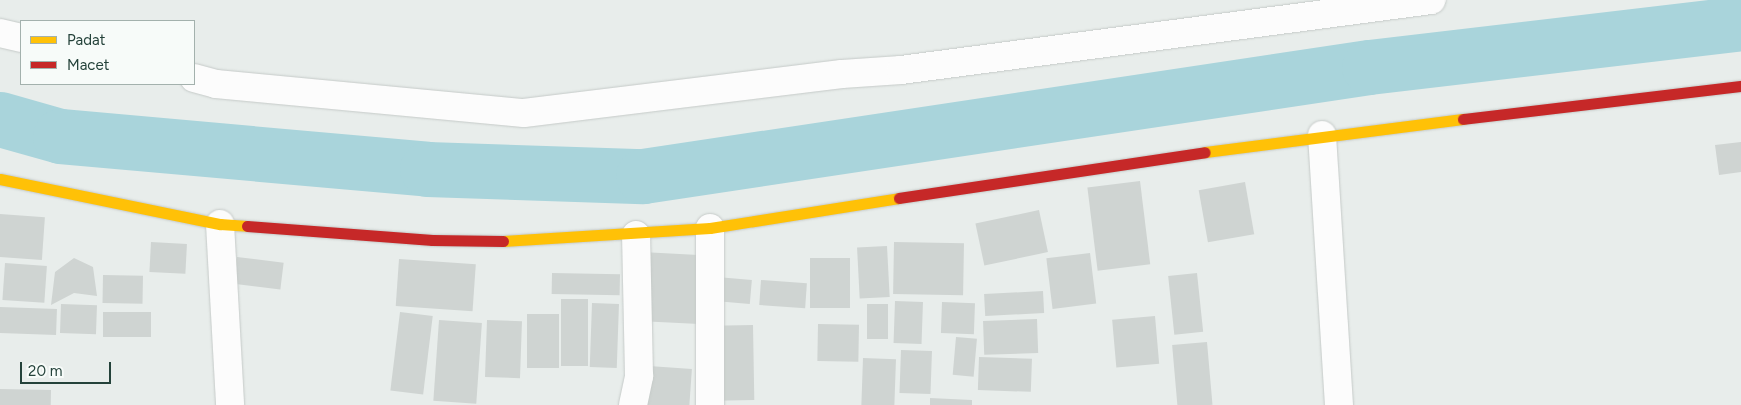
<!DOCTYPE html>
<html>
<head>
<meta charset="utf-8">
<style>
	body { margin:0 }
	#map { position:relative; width:1741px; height:405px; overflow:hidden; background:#e8edeb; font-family:Figtree,sans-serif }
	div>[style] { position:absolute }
	.river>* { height:55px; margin:-27.5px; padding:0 27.5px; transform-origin:27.5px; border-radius:27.5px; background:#a9d4db }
	.building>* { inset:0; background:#cfd4d2; transform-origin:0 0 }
	.roads { filter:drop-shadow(0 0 1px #c5cac8) drop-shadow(0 0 1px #c5cac8) }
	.street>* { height:28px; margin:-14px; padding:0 14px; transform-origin:14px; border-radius:14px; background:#fcfcfc }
	.slow>* { height:11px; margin:-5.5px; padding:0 5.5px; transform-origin:5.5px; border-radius:5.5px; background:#ffc107 }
	.jam>* { height:11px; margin:-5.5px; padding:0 5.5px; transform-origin:5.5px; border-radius:5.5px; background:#c62828 }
	span { translate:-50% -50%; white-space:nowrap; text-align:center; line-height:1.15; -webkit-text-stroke:4px #f7fbf9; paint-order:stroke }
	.legend { position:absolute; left:20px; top:20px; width:175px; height:65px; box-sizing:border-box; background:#f7fbf9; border:1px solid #a3b1ad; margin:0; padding:6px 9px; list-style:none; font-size:15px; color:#24423a }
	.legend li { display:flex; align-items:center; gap:10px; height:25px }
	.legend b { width:25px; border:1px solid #a3b1ad }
	.scale { position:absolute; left:20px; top:362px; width:91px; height:22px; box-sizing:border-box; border:2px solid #24423a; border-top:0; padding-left:6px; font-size:15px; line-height:18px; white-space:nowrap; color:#24423a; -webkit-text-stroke:4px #f7fbf9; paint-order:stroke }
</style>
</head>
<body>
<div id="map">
	<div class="river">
		<div style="left:0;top:119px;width:62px;rotate:15.8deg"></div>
		<div style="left:60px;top:136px;width:368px;rotate:5.1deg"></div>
		<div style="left:427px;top:169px;width:216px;rotate:1.9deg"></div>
		<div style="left:643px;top:176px;width:734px;rotate:-8.54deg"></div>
		<div style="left:1369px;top:67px;width:375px;rotate:-6.7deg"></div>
	</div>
	<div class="building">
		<div style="clip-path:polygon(1741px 142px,1741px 172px,1719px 175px,1715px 145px)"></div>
		<div style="left:1140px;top:181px;width:84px;height:53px;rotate:83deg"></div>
		<div style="left:1245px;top:182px;width:53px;height:47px;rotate:80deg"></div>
		<div style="left:1039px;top:210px;width:43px;height:65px;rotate:78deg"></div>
		<div style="left:0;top:214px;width:45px;height:43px;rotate:4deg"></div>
		<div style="left:151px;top:242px;width:36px;height:30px;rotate:3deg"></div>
		<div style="left:894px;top:242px;width:70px;height:52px;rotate:1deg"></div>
		<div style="left:887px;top:246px;width:51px;height:30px;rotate:87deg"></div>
		<div style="left:642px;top:252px;width:66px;height:69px;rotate:3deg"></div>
		<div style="left:1090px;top:253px;width:51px;height:44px;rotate:83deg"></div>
		<div style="left:237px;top:257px;width:47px;height:27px;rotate:7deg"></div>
		<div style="clip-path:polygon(74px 258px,93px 267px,97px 296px,74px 293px,51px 305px,55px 272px)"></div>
		<div style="left:810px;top:258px;width:40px;height:50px"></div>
		<div style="left:399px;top:259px;width:77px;height:47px;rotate:4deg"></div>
		<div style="left:5px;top:263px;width:42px;height:37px;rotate:4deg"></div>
		<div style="left:552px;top:273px;width:68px;height:21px;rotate:1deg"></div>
		<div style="left:1197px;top:273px;width:59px;height:29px;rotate:84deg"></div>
		<div style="left:103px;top:275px;width:40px;height:28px;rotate:1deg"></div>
		<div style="left:717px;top:277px;width:35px;height:24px;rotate:5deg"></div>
		<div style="left:761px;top:280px;width:46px;height:25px;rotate:4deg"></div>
		<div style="left:1043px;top:291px;width:22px;height:59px;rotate:87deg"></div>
		<div style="left:561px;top:299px;width:27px;height:67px"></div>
		<div style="left:895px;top:301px;width:28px;height:42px;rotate:2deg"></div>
		<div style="left:942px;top:302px;width:33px;height:31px;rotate:2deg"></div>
		<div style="left:592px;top:303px;width:27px;height:64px;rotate:2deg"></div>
		<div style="left:61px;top:304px;width:36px;height:29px;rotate:2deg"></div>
		<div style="left:867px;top:304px;width:21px;height:35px"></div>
		<div style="left:0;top:307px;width:57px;height:26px;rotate:2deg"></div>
		<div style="left:151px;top:312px;width:25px;height:48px;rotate:90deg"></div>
		<div style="left:400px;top:312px;width:33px;height:79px;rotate:7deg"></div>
		<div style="left:527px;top:314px;width:32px;height:54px"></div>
		<div style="left:1155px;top:316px;width:48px;height:43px;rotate:85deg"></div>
		<div style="left:1037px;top:319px;width:34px;height:54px;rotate:88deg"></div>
		<div style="left:439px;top:320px;width:43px;height:81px;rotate:4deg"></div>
		<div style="left:487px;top:320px;width:35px;height:57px;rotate:2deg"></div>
		<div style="left:818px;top:324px;width:41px;height:37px;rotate:1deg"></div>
		<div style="left:753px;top:325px;width:75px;height:40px;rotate:89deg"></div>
		<div style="left:956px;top:337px;width:21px;height:38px;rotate:5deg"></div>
		<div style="left:1207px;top:342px;width:63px;height:35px;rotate:85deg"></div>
		<div style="left:901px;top:350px;width:31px;height:43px;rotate:2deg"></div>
		<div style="left:979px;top:357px;width:53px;height:33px;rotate:2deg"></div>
		<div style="left:863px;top:358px;width:33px;height:47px;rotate:2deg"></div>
		<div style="left:649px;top:366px;width:43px;height:39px;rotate:4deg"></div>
		<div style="left:0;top:389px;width:51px;height:16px;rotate:1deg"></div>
		<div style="clip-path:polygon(930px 398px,972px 400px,972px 405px,930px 405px)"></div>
	</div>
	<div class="roads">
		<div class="street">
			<div style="left:0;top:33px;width:22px;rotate:13deg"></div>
			<div style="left:194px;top:78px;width:23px;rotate:15deg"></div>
			<div style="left:216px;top:84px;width:309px;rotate:5.4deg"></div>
			<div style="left:524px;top:113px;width:320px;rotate:-7deg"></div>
			<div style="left:842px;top:74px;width:59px;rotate:-3.9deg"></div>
			<div style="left:901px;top:70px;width:535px;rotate:-7.52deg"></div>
			<div style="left:1322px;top:135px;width:271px;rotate:86.4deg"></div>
			<div style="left:220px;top:224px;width:181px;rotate:86.8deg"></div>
			<div style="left:633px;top:405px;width:30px;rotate:-78deg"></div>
			<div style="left:639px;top:376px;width:141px;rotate:-91.2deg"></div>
			<div style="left:710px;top:405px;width:177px;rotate:-90deg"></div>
		</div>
		<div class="slow">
			<div style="left:1205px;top:152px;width:260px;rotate:-7.3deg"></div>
			<div style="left:0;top:179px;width:225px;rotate:11.6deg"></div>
			<div style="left:220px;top:224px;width:27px;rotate:4deg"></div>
			<div style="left:503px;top:241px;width:207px;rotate:-3.6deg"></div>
			<div style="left:710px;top:228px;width:191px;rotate:-9deg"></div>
		</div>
		<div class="jam">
			<div style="left:1463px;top:119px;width:280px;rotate:-6.8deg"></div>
			<div style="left:899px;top:198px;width:309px;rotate:-8.5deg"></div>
			<div style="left:247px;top:226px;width:186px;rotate:4.3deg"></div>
			<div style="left:432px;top:240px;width:71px;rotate:0.8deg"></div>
		</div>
	</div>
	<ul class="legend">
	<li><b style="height:6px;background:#ffc107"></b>Padat</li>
	<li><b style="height:6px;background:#c62828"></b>Macet</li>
	</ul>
	<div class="scale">20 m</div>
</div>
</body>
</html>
